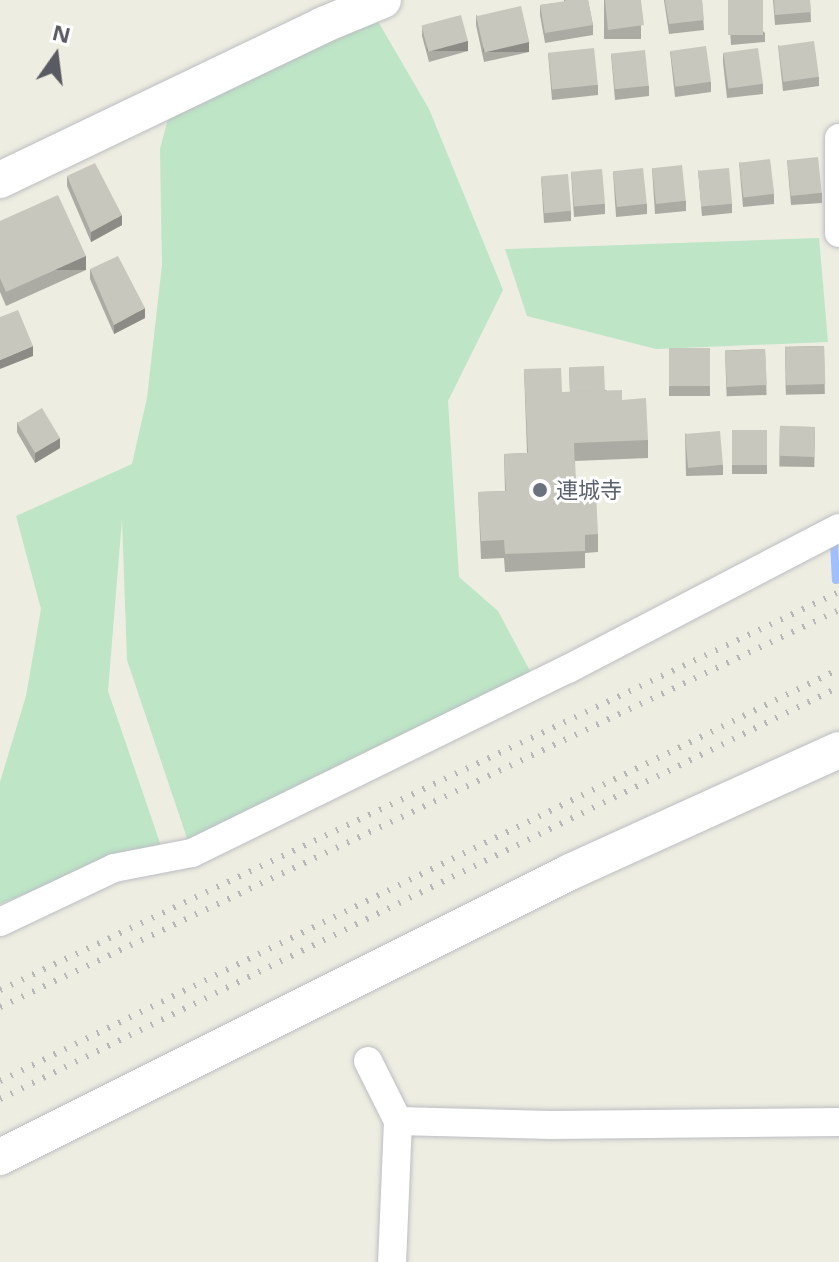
<!DOCTYPE html>
<html>
<head>
<meta charset="utf-8">
<style>
	body { margin:0 }
	#map { position:relative; width:839px; height:1262px; overflow:hidden; background:#edede1; font-family:"Open Sans","Noto Sans JP",sans-serif }
	div>[style] { position:absolute }
	.green>* { inset:0; background:#bde5c6 }
	.stream>* { height:8px; margin:-4px; padding:0 4px; transform-origin:4px; border-radius:4px; background:#9fbfff }
	.roads { filter:drop-shadow(0 0 2px #bcbdc3) drop-shadow(0 0 2px #bcbdc3) }
	.minor>* { height:28px; margin:-14px; padding:0 14px; transform-origin:14px; border-radius:14px; background:#fff }
	.tertiary>* { height:36px; margin:-18px; padding:0 18px; transform-origin:18px; border-radius:18px; background:#fff }
	.rail>* { height:6px; margin-top:-3px; transform-origin:0; background:repeating-linear-gradient(90deg,#b6b7b7 0 2px,transparent 0 12px) }
	.wall>* { inset:0; background:#acaba3; transform-origin:0 0 }
	.shaded-wall>* { inset:0; background:#8c8b85; transform-origin:0 0 }
	.building>* { inset:0; background:#c8c7be; transform-origin:0 0 }
	.dots>* { width:22px; height:22px; translate:-50% -50%; box-sizing:border-box; border:4px solid #fff; border-radius:50% }
	span { translate:-50% -50%; white-space:nowrap; text-align:center; line-height:1.15; -webkit-text-stroke:6px #fff; paint-order:stroke }
	.worship-label { font-size:22px; color:#5b616d }
	.left { translate:0 -50%; text-align:left }
	.north { position:absolute; left:16px; top:16px; width:80px; height:80px; -webkit-text-stroke:6px #fff; paint-order:stroke; rotate:14deg; font-size:22px; font-weight:700; line-height:32px; text-align:center; color:#5a5b62 }
	.north::after { content:''; display:block; margin:auto; width:28px; height:36px; background:#5a5b62; clip-path:polygon(50% 0,100% 100%,50% 72%,0 100%) }
</style>
</head>
<body>
<div id="map">
	<div class="green">
		<div style="clip-path:polygon(369px 6px,429px 109px,503px 290px,448px 401px,459px 577px,498px 611px,537px 684px,192px 853px,127px 660px,122px 519px,108px 691px,161px 846px,113px 859px,0 904px,0 782px,26px 696px,41px 609px,16px 516px,132px 464px,147px 398px,162px 265px,160px 149px,174px 96px)"></div>
		<div style="clip-path:polygon(819px 238px,828px 342px,656px 349px,527px 316px,505px 249px)"></div>
	</div>
	<div class="stream">
		<div style="left:834px;top:543px;width:37px;rotate:87deg"></div>
	</div>
	<div class="roads">
		<div class="minor">
			<div style="left:839px;top:138px;width:95px;rotate:90deg"></div>
			<div style="left:0;top:922px;width:126px;rotate:-25.3deg"></div>
			<div style="left:114px;top:868px;width:79px;rotate:-10.9deg"></div>
			<div style="left:192px;top:853px;width:419px;rotate:-26.1deg"></div>
			<div style="left:568px;top:669px;width:305px;rotate:-27.5deg"></div>
			<div style="left:368px;top:1061px;width:67px;rotate:63.4deg"></div>
			<div style="left:398px;top:1121px;width:141px;rotate:92.4deg"></div>
			<div style="left:398px;top:1121px;width:153px;rotate:1.5deg"></div>
			<div style="left:551px;top:1125px;width:288px;rotate:-0.6deg"></div>
		</div>
		<div class="tertiary">
			<div style="left:0;top:180px;width:358px;rotate:-25.6deg"></div>
			<div style="left:323px;top:25px;width:65px;rotate:-22.6deg"></div>
			<div style="left:0;top:1157px;width:637px;rotate:-26.57deg"></div>
			<div style="left:570px;top:872px;width:295px;rotate:-24.4deg"></div>
		</div>
	</div>
	<div class="rail">
		<div style="left:0;top:990px;width:929px;rotate:-25.38deg"></div>
		<div style="left:0;top:1007px;width:928px;rotate:-25.32deg"></div>
		<div style="left:0;top:1081px;width:935px;rotate:-26.15deg"></div>
		<div style="left:0;top:1099px;width:935px;rotate:-26.15deg"></div>
	</div>
	<div class="wall">
		<div style="clip-path:polygon(564px 0,588px 0,593px 25px,593px 35px,545px 43px,540px 15px,540px 5px,564px 2px)"></div>
		<div style="left:604px;top:0;width:37px;height:39px"></div>
		<div style="clip-path:polygon(664px 0,702px 0,704px 30px,669px 34px)"></div>
		<div style="clip-path:polygon(728px 0,765px 33px,765px 42px,731px 45px)"></div>
		<div style="clip-path:polygon(773px 0,810px 0,811px 22px,775px 25px)"></div>
		<div style="clip-path:polygon(476px 15px,529px 52px,484px 62px,476px 25px)"></div>
		<div style="clip-path:polygon(422px 27px,468px 51px,429px 62px,422px 36px)"></div>
		<div style="clip-path:polygon(778px 45px,819px 77px,819px 86px,783px 91px)"></div>
		<div style="clip-path:polygon(670px 51px,711px 82px,711px 92px,675px 97px)"></div>
		<div style="clip-path:polygon(548px 53px,598px 85px,598px 95px,552px 100px)"></div>
		<div style="clip-path:polygon(723px 53px,763px 84px,763px 94px,727px 98px,723px 62px)"></div>
		<div style="clip-path:polygon(611px 54px,649px 86px,649px 96px,615px 100px)"></div>
		<div style="clip-path:polygon(787px 160px,822px 193px,822px 203px,791px 205px)"></div>
		<div style="clip-path:polygon(739px 162px,774px 194px,774px 204px,743px 207px)"></div>
		<div style="clip-path:polygon(652px 168px,686px 201px,686px 211px,655px 214px)"></div>
		<div style="clip-path:polygon(698px 170px,732px 204px,732px 213px,702px 216px)"></div>
		<div style="clip-path:polygon(613px 171px,647px 204px,647px 214px,616px 217px)"></div>
		<div style="clip-path:polygon(571px 172px,605px 204px,605px 214px,574px 217px)"></div>
		<div style="clip-path:polygon(67px 176px,122px 225px,91px 242px,67px 186px)"></div>
		<div style="clip-path:polygon(541px 177px,571px 211px,571px 221px,544px 223px)"></div>
		<div style="clip-path:polygon(0 221px,86px 270px,6px 306px,0 292px)"></div>
		<div style="clip-path:polygon(90px 269px,145px 318px,114px 334px,90px 279px)"></div>
		<div style="left:824px;top:346px;width:48px;height:39px;rotate:89deg"></div>
		<div style="left:710px;top:348px;width:48px;height:41px;rotate:90deg"></div>
		<div style="left:765px;top:349px;width:46px;height:40px;rotate:88deg"></div>
		<div style="clip-path:polygon(569px 368px,622px 400px,648px 440px,648px 458px,575px 461px,576px 494px,598px 534px,598px 552px,585px 553px,585px 568px,505px 572px,504px 558px,481px 559px,478px 492px,505px 491px,504px 454px,527px 453px,524px 369px,562px 392px,570px 392px)"></div>
		<div style="clip-path:polygon(17px 422px,60px 448px,35px 463px,17px 432px)"></div>
		<div style="left:815px;top:427px;width:40px;height:35px;rotate:91deg"></div>
		<div style="left:767px;top:430px;width:44px;height:35px;rotate:90deg"></div>
		<div style="clip-path:polygon(685px 433px,723px 465px,723px 475px,686px 476px)"></div>
	</div>
	<div class="shaded-wall">
		<div style="left:468px;top:41px;width:10px;height:41px;rotate:90deg"></div>
		<div style="left:529px;top:42px;width:10px;height:46px;rotate:90deg"></div>
		<div style="clip-path:polygon(122px 215px,122px 225px,91px 242px,91px 232px)"></div>
		<div style="left:86px;top:256px;width:14px;height:88px;rotate:90deg"></div>
		<div style="clip-path:polygon(145px 308px,145px 318px,114px 334px,114px 325px)"></div>
		<div style="clip-path:polygon(33px 346px,33px 356px,0 369px,0 360px)"></div>
		<div style="clip-path:polygon(60px 438px,60px 448px,35px 463px,35px 453px)"></div>
	</div>
	<div class="building">
		<div style="clip-path:polygon(565px 0,588px 0,593px 25px,545px 33px,540px 5px,566px 1px)"></div>
		<div style="clip-path:polygon(605px 0,641px 0,644px 25px,608px 30px)"></div>
		<div style="clip-path:polygon(665px 0,702px 0,704px 20px,669px 24px)"></div>
		<div style="left:728px;top:0;width:35px;height:35px"></div>
		<div style="clip-path:polygon(774px 0,810px 0,811px 12px,775px 15px)"></div>
		<div style="left:521px;top:6px;width:37px;height:46px;rotate:77deg"></div>
		<div style="left:461px;top:15px;width:27px;height:41px;rotate:75deg"></div>
		<div style="left:814px;top:41px;width:36px;height:36px;rotate:82deg"></div>
		<div style="left:706px;top:46px;width:36px;height:36px;rotate:82deg"></div>
		<div style="left:594px;top:48px;width:37px;height:46px;rotate:84deg"></div>
		<div style="left:758px;top:48px;width:36px;height:35px;rotate:82deg"></div>
		<div style="left:645px;top:50px;width:36px;height:34px;rotate:84deg"></div>
		<div style="left:818px;top:157px;width:36px;height:31px;rotate:84deg"></div>
		<div style="left:770px;top:159px;width:35px;height:31px;rotate:83deg"></div>
		<div style="clip-path:polygon(95px 163px,122px 215px,91px 232px,67px 176px)"></div>
		<div style="left:682px;top:165px;width:36px;height:30px;rotate:84deg"></div>
		<div style="left:643px;top:168px;width:36px;height:30px;rotate:84deg"></div>
		<div style="left:729px;top:168px;width:36px;height:31px;rotate:85deg"></div>
		<div style="left:602px;top:169px;width:35px;height:31px;rotate:85deg"></div>
		<div style="left:568px;top:174px;width:37px;height:27px;rotate:85deg"></div>
		<div style="clip-path:polygon(58px 195px,86px 256px,6px 292px,0 278px,0 221px)"></div>
		<div style="clip-path:polygon(118px 256px,145px 308px,114px 325px,90px 269px)"></div>
		<div style="clip-path:polygon(18px 310px,33px 346px,0 360px,0 317px)"></div>
		<div style="left:824px;top:346px;width:38px;height:39px;rotate:88deg"></div>
		<div style="left:710px;top:348px;width:38px;height:41px;rotate:90deg"></div>
		<div style="left:765px;top:349px;width:36px;height:40px;rotate:87deg"></div>
		<div style="left:604px;top:366px;width:25px;height:35px;rotate:88deg"></div>
		<div style="clip-path:polygon(561px 368px,562px 392px,622px 390px,622px 400px,646px 398px,648px 440px,574px 443px,576px 494px,596px 493px,598px 534px,585px 535px,585px 551px,505px 554px,504px 540px,481px 541px,478px 492px,506px 491px,504px 454px,528px 453px,524px 369px)"></div>
		<div style="left:42px;top:408px;width:35px;height:29px;rotate:59deg"></div>
		<div style="left:815px;top:427px;width:30px;height:35px;rotate:92deg"></div>
		<div style="left:767px;top:430px;width:35px;height:35px;rotate:90deg"></div>
		<div style="left:720px;top:431px;width:34px;height:35px;rotate:85deg"></div>
	</div>
	<div class="dots">
		<div style="left:540px;top:490px;background:#6b7280"></div>
	</div>
	<div class="worship-label">
		<span class="left" style="left:556px;top:490px">連城寺</span>
	</div>
	<div class="north">N</div>
</div>
</body>
</html>
